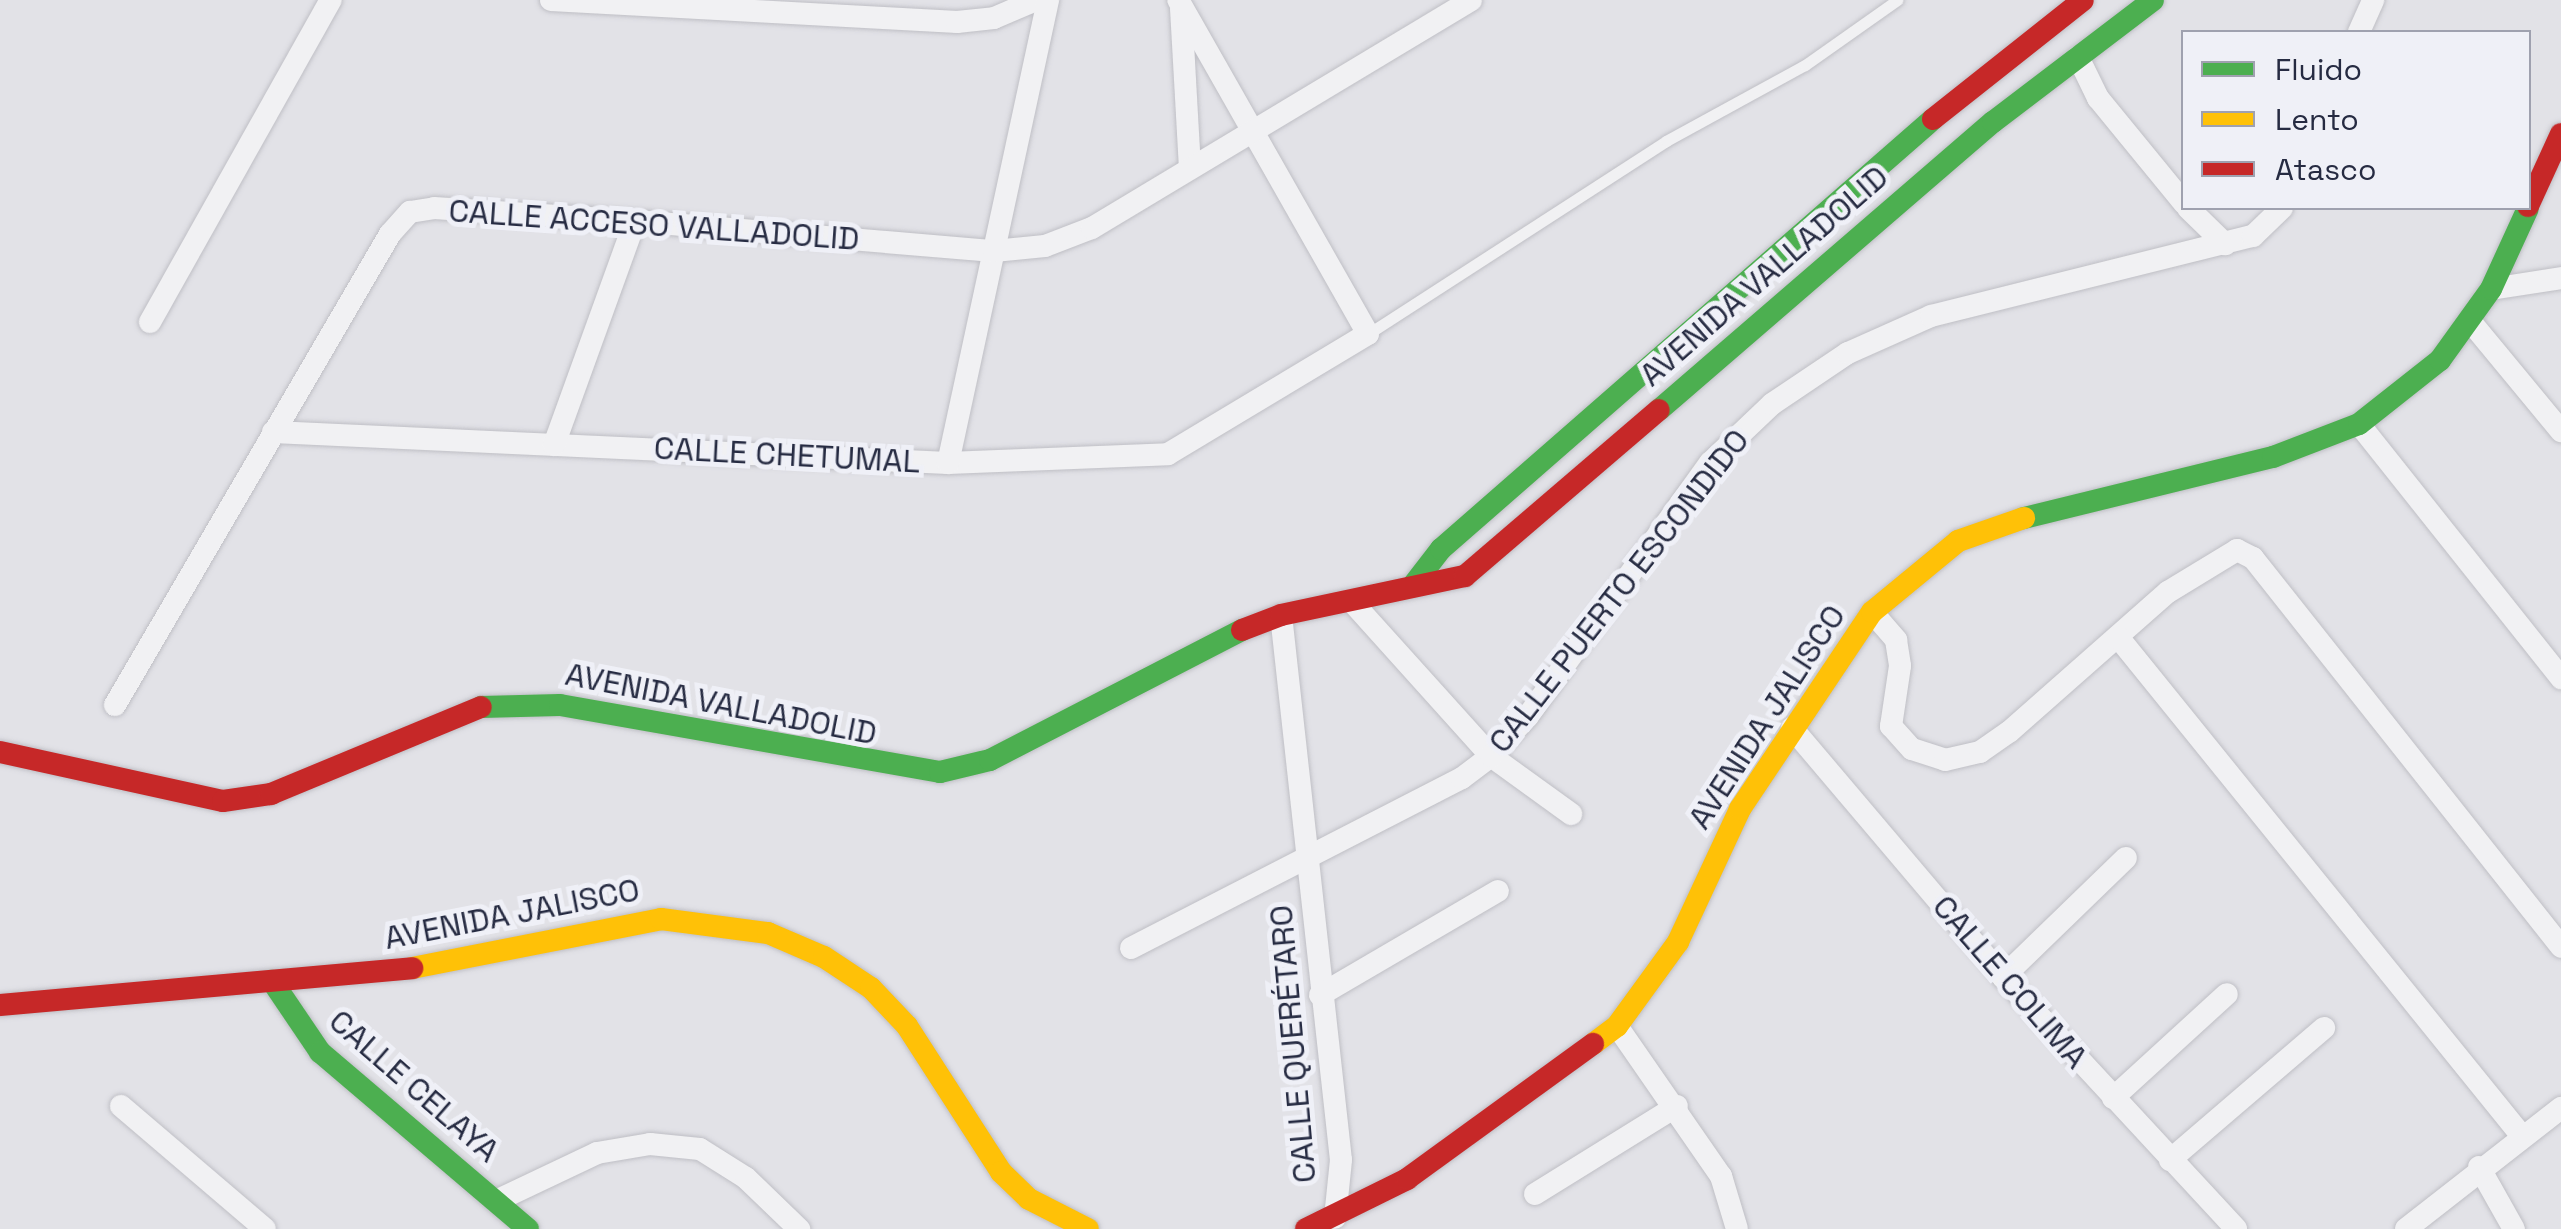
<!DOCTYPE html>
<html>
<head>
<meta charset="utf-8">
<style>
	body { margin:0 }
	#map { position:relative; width:2561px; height:1229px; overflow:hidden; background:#e2e2e7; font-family:"Space Grotesk",sans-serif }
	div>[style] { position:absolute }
	.roads { filter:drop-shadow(0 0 2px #bfbfc5) drop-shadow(0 0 2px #bfbfc5) }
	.lane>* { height:11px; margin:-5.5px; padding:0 5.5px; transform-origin:5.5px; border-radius:5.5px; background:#f1f1f3 }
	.street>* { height:22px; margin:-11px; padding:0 11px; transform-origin:11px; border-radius:11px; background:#f1f1f3 }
	.fast>* { height:22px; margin:-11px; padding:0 11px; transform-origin:11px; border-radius:11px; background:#4caf50 }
	.slow>* { height:22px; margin:-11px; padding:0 11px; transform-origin:11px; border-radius:11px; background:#ffc107 }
	.jam>* { height:22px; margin:-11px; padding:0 11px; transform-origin:11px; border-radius:11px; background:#c62828 }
	span { translate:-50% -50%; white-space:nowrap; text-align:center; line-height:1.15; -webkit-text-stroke:10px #eff0f7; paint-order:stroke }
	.street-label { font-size:32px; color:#262b42 }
	.legend { position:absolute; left:2181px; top:30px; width:350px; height:180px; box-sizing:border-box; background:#eff0f7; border:2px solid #9fa1af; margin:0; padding:12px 18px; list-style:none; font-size:30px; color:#262b42 }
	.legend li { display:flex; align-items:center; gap:20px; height:50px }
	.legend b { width:50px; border:2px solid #9fa1af }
</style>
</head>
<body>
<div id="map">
	<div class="roads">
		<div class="lane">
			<div style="left:1368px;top:334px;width:355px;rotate:-32.9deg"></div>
			<div style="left:1666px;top:141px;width:158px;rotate:-28.7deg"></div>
			<div style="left:1805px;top:65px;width:113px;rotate:-35.2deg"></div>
		</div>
		<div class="street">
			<div style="left:551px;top:0;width:407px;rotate:3.1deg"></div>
			<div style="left:957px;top:22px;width:37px;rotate:-6deg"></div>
			<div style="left:994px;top:18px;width:46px;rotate:-23.2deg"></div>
			<div style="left:1181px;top:8px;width:160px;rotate:86.8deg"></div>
			<div style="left:2359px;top:32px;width:35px;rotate:-66deg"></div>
			<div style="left:2078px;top:57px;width:46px;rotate:64deg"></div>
			<div style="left:2098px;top:98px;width:136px;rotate:50.7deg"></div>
			<div style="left:2188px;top:208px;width:52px;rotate:44.2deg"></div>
			<div style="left:2491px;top:289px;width:71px;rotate:-8.9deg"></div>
			<div style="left:2470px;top:321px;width:143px;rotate:50.4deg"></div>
			<div style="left:150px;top:322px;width:369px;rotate:-60.7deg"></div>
			<div style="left:2359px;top:424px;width:325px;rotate:51.5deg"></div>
			<div style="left:273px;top:432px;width:676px;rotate:2.63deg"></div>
			<div style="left:948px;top:463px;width:220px;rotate:-2.3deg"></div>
			<div style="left:1168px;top:454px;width:233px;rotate:-31deg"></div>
			<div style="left:1368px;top:334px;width:384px;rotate:-119.6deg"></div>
			<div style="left:554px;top:445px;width:238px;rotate:-70.1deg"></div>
			<div style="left:948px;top:463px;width:474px;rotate:-77.8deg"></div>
			<div style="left:1354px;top:604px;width:205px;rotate:48deg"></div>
			<div style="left:1491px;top:756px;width:99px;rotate:35.9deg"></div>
			<div style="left:1872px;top:612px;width:37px;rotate:49deg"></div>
			<div style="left:1896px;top:640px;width:26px;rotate:81deg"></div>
			<div style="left:1900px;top:666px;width:61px;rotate:98.5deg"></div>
			<div style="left:1891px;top:726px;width:31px;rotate:48deg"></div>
			<div style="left:1912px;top:749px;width:35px;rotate:18deg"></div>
			<div style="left:1945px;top:760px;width:36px;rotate:-13deg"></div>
			<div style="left:1980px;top:752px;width:35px;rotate:-35deg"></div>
			<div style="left:2009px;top:732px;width:212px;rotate:-41.4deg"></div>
			<div style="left:2168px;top:592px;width:81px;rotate:-31.3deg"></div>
			<div style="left:2237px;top:550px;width:18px;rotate:27deg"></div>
			<div style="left:2253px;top:558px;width:496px;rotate:51.6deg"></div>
			<div style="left:1281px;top:615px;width:548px;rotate:83.72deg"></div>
			<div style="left:1341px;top:1160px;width:58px;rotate:95.9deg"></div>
			<div style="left:2118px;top:637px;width:641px;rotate:51.02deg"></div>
			<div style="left:115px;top:705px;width:545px;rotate:-59.72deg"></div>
			<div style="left:390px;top:234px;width:30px;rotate:-48deg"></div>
			<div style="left:410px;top:212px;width:24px;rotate:-9deg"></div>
			<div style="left:434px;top:208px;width:201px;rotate:3.7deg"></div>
			<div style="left:635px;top:221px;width:360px;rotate:4.8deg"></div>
			<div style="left:994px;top:251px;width:51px;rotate:-5.6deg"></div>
			<div style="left:1045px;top:246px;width:50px;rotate:-21deg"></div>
			<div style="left:1092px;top:228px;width:442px;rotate:-31deg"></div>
			<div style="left:1792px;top:728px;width:326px;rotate:49.7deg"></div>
			<div style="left:2003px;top:977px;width:343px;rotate:47.2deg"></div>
			<div style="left:1131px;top:948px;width:372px;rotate:-27.2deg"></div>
			<div style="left:1462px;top:778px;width:36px;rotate:-37deg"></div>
			<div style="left:1491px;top:756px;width:54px;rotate:-47.2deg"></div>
			<div style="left:1528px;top:716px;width:312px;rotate:-54.3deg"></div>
			<div style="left:1710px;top:463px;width:86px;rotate:-43.6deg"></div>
			<div style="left:1772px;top:404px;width:92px;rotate:-33.9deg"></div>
			<div style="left:1848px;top:353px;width:91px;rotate:-24deg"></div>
			<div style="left:1931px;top:316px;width:332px;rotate:-14deg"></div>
			<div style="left:2253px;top:236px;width:40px;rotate:-44deg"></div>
			<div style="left:2003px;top:977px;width:171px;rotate:-44.1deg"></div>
			<div style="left:1320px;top:995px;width:206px;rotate:-30.3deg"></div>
			<div style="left:1617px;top:1026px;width:183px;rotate:55.3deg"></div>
			<div style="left:1721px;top:1176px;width:55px;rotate:73.2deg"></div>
			<div style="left:2113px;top:1098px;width:154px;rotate:-42.4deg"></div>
			<div style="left:121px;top:1106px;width:189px;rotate:40.5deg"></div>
			<div style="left:2170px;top:1160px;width:203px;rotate:-40.6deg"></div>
			<div style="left:2479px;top:1167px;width:71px;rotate:60.6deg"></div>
			<div style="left:1535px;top:1194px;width:167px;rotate:-31.8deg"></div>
			<div style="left:496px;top:1201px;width:112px;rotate:-25.4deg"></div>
			<div style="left:597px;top:1153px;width:54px;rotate:-9.6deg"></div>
			<div style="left:650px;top:1144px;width:50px;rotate:5.7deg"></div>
			<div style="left:700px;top:1149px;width:54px;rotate:32.2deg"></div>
			<div style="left:746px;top:1178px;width:74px;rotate:43.9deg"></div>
			<div style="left:2406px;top:1229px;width:197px;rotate:-38deg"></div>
		</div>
		<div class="fast">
			<div style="left:1659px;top:410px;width:441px;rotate:-40.8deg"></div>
			<div style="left:1993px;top:122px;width:201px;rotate:-37.3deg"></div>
			<div style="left:2024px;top:518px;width:256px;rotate:-13.8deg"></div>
			<div style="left:2273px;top:457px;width:92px;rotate:-21deg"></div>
			<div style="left:2359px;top:424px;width:103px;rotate:-38.3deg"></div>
			<div style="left:2440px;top:360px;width:87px;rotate:-54.3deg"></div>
			<div style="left:2491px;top:289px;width:89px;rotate:-65.4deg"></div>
			<div style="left:1414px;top:584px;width:44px;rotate:-52.4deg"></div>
			<div style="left:1441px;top:549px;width:653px;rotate:-41.15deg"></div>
			<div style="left:481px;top:707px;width:79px;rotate:-1.5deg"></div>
			<div style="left:560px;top:705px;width:386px;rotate:10deg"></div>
			<div style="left:940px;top:772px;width:51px;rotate:-13.5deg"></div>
			<div style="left:990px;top:760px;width:284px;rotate:-27.3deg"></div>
			<div style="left:272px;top:981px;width:86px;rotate:55.9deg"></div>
			<div style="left:320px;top:1052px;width:273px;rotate:40.4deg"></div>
		</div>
		<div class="slow">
			<div style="left:412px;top:968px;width:254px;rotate:-11.1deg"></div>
			<div style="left:661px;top:919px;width:108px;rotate:7.5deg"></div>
			<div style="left:768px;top:933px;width:61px;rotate:23.2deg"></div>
			<div style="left:824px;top:957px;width:56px;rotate:33.4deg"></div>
			<div style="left:871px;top:988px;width:52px;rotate:46.5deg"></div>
			<div style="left:907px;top:1026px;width:174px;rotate:57.2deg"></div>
			<div style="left:1001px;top:1172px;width:39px;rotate:44deg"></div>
			<div style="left:1029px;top:1199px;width:66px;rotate:27deg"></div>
			<div style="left:1593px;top:1044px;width:30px;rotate:-37deg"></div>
			<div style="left:1617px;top:1026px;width:104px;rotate:-54deg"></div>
			<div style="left:1678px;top:942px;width:147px;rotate:-65deg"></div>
			<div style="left:1740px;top:809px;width:237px;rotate:-56.2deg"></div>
			<div style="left:1872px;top:612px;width:112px;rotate:-39.5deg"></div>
			<div style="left:1958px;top:541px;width:70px;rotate:-19.2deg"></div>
		</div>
		<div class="jam">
			<div style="left:1933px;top:119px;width:191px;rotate:-38.4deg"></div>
			<div style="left:2528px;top:206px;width:79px;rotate:-65.4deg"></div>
			<div style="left:1242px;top:630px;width:42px;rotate:-21deg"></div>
			<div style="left:1281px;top:615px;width:188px;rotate:-12deg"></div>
			<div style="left:1465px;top:576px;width:255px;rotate:-40.6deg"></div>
			<div style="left:0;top:752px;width:228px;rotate:12.4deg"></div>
			<div style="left:223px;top:801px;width:49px;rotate:-8.3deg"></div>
			<div style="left:271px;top:794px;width:227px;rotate:-22.5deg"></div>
			<div style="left:0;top:1005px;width:414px;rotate:-5.1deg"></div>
			<div style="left:1306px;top:1229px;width:113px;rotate:-26.3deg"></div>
			<div style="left:1407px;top:1179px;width:230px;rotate:-36deg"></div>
		</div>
	</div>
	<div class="street-label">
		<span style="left:654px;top:225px;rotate:4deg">CALLE ACCESO VALLADOLID</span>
		<span style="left:1764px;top:276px;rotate:-41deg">AVENIDA VALLADOLID</span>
		<span style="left:787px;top:455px;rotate:3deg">CALLE CHETUMAL</span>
		<span style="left:1619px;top:591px;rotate:-52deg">CALLE PUERTO ESCONDIDO</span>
		<span style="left:721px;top:704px;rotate:11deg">AVENIDA VALLADOLID</span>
		<span style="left:1767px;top:717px;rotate:-57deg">AVENIDA JALISCO</span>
		<span style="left:512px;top:914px;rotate:-11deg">AVENIDA JALISCO</span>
		<span style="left:2010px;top:982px;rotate:49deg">CALLE COLIMA</span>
		<span style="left:1293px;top:1044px;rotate:-95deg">CALLE QUERÉTARO</span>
		<span style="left:414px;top:1086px;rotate:41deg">CALLE CELAYA</span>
	</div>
	<ul class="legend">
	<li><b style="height:12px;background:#4caf50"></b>Fluido</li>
	<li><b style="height:12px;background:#ffc107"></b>Lento</li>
	<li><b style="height:12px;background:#c62828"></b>Atasco</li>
	</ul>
</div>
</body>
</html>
